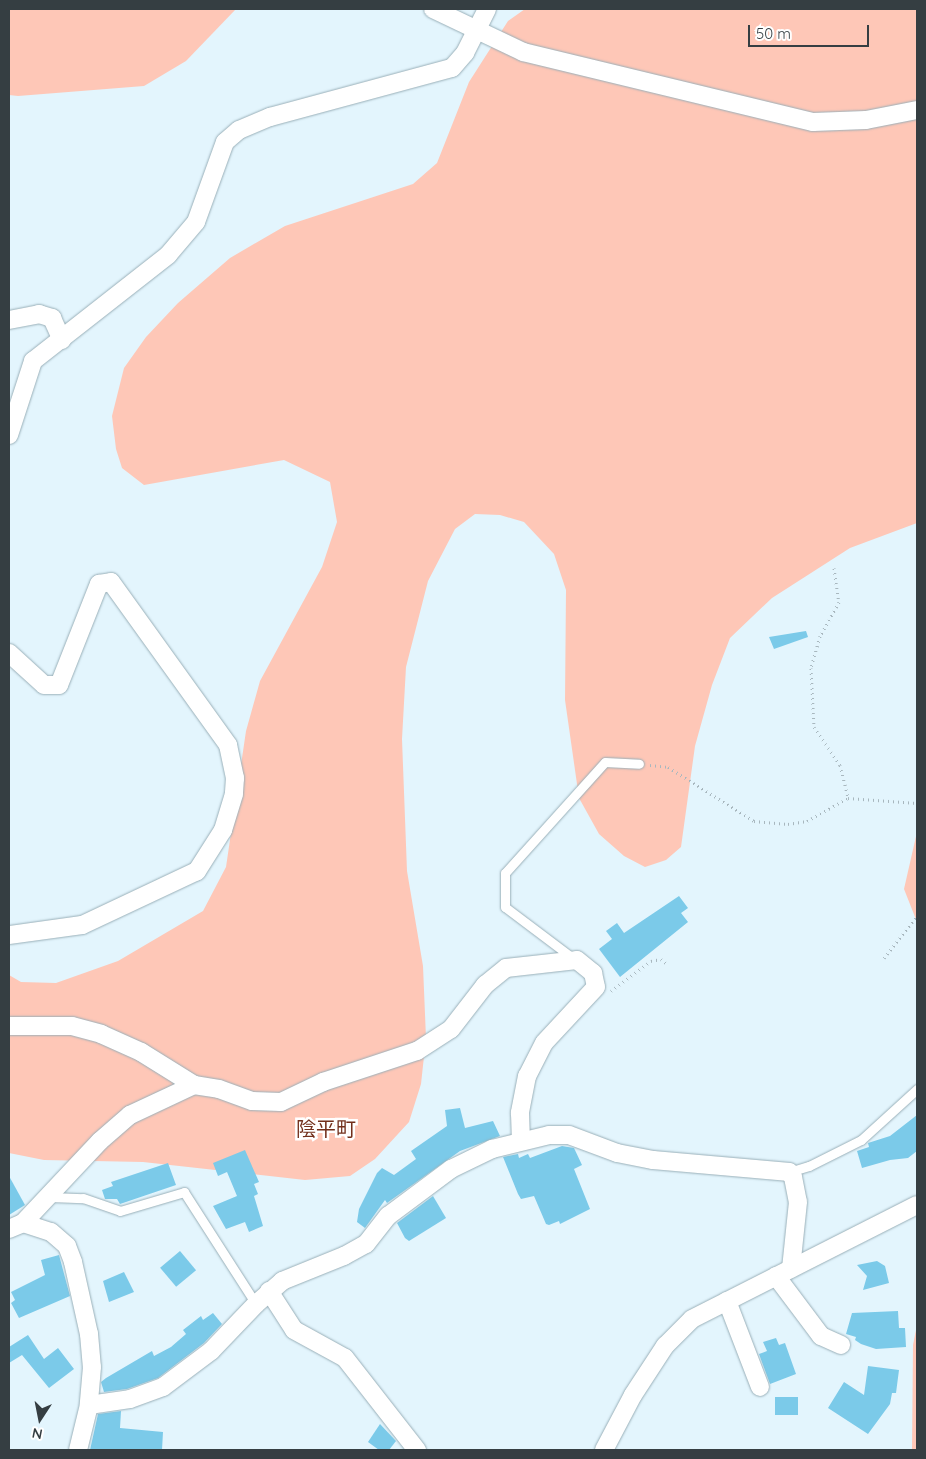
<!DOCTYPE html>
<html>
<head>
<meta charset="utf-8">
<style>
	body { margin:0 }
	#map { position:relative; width:926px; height:1459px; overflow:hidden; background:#e3f5fd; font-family:Quicksand,"Noto Sans JP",sans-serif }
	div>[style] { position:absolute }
	.green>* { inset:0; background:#fec7b7 }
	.building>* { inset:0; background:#7bcae9; transform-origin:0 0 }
	.path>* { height:3px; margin-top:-1.5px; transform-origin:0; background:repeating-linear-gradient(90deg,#a8b7be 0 1px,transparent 0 5px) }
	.roads { filter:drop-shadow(0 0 1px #99afb8) drop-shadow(0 0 1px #99afb8) }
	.service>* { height:9px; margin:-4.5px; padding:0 4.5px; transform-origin:4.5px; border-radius:4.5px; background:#fff }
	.minor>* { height:18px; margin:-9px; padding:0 9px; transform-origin:9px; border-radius:9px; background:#fff }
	span { translate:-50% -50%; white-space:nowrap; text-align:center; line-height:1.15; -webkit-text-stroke:5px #fff; paint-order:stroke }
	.quarter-label { font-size:20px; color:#722f1b }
	.frame { position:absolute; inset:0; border:10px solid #353e42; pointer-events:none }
	.north { position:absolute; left:15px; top:1394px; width:50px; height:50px; -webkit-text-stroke:4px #fff; paint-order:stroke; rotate:191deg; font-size:14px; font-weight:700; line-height:20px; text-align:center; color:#353e42 }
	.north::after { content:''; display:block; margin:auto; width:18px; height:22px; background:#353e42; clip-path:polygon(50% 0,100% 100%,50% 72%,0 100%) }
	.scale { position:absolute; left:748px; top:25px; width:121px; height:22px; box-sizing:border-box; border:2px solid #353e42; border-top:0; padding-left:6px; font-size:15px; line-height:18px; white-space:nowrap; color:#353e42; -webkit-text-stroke:4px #fff; paint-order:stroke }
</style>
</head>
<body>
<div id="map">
	<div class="green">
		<div style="clip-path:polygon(9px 9px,236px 9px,186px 61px,144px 86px,18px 96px,9px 95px)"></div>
		<div style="clip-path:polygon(525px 9px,917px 9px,917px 523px,850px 548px,772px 598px,730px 638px,712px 685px,695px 746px,681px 847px,666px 860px,645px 867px,624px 856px,599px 834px,579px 798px,565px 700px,566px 590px,554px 554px,524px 522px,500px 515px,475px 514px,455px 529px,428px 581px,406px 667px,402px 739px,407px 871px,423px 966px,426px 1038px,421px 1084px,409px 1122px,375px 1159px,350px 1176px,305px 1180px,143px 1162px,44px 1160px,9px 1153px,9px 975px,21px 982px,56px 983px,118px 961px,203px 911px,226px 867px,246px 731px,260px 681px,322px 567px,337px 522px,330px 482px,284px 460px,144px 485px,122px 468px,116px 449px,112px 416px,124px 368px,146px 337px,178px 303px,230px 258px,285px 226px,413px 184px,437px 163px,469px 82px,508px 21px)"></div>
		<div style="clip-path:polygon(917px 832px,917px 922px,904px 889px)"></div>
		<div style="clip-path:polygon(917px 1325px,917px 1450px,912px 1450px,913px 1345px)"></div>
	</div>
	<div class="building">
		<div style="clip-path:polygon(806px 631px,808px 637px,774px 649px,769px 637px)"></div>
		<div style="clip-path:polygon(679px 896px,688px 908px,681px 913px,688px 922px,620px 977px,599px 949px,612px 939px,606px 931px,617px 923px,624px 933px)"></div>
		<div style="clip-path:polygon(460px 1108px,465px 1128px,493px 1121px,500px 1136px,460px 1151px,387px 1203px,385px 1200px,365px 1228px,357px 1222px,359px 1209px,377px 1173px,382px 1168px,394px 1175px,416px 1159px,411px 1151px,447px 1126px,445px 1110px)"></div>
		<div style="clip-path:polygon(917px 1115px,917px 1151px,908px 1158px,890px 1160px,862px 1168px,857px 1151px,869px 1147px,868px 1143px,890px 1136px)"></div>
		<div style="clip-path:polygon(562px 1146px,574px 1148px,582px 1165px,574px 1169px,590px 1209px,560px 1224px,559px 1221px,549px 1225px,546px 1224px,534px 1196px,521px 1199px,518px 1194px,503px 1157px,518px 1154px,519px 1158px,528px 1154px,530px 1158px)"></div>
		<div style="clip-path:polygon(245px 1150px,259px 1182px,254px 1184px,258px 1194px,254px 1196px,263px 1226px,249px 1232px,245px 1222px,226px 1229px,213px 1206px,237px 1196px,227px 1172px,218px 1176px,213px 1163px)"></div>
		<div style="clip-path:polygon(168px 1163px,176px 1185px,120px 1204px,117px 1199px,105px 1199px,102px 1190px,113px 1186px,111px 1182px)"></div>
		<div style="clip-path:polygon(9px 1176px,25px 1205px,9px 1215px)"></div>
		<div style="clip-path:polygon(433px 1196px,446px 1218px,409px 1241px,405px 1238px,397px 1223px)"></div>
		<div style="left:180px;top:1251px;width:25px;height:26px;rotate:50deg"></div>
		<div style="clip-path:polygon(59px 1255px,70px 1296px,19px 1318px,11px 1303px,15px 1300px,11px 1292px,45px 1275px,41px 1260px)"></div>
		<div style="clip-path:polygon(877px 1261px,885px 1266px,889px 1283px,863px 1290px,867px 1276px,857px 1265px)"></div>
		<div style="clip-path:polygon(124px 1272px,134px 1292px,109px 1302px,103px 1281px)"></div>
		<div style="clip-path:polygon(898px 1311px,899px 1328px,905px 1328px,906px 1347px,876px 1349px,861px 1344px,855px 1340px,856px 1337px,846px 1334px,852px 1313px)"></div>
		<div style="clip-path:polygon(213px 1313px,222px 1324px,204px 1343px,158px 1378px,127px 1389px,104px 1392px,101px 1382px,106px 1378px,152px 1351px,154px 1356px,171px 1347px,186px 1334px,183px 1330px,201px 1316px,203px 1320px)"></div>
		<div style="clip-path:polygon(28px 1335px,44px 1359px,58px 1348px,74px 1369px,49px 1388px,22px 1355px,9px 1363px,9px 1347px)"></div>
		<div style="clip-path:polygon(776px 1338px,779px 1345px,785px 1343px,796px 1374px,770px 1384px,759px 1354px,767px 1351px,763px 1342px)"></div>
		<div style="clip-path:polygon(868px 1366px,899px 1370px,896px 1393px,892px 1393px,890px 1404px,868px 1434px,828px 1408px,844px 1382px,864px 1395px)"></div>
		<div style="left:775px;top:1397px;width:23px;height:18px"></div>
		<div style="clip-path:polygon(121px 1411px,120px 1428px,163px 1432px,162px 1450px,90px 1450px,98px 1414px)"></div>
		<div style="clip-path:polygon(380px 1424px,396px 1441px,389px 1450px,379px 1450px,368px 1442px)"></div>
	</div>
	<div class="path">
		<div style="left:834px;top:568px;width:34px;rotate:82deg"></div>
		<div style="left:839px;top:602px;width:39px;rotate:119deg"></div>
		<div style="left:820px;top:636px;width:33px;rotate:106deg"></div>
		<div style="left:811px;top:668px;width:59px;rotate:87.1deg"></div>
		<div style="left:814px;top:727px;width:46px;rotate:55.6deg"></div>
		<div style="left:840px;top:765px;width:34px;rotate:76deg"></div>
		<div style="left:650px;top:765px;width:18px;rotate:6deg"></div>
		<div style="left:668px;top:767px;width:102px;rotate:32.1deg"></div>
		<div style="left:754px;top:821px;width:34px;rotate:5deg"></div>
		<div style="left:788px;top:824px;width:19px;rotate:-9deg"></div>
		<div style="left:807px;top:821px;width:47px;rotate:-29.3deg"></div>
		<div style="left:848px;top:798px;width:69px;rotate:4.1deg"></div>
		<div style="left:884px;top:958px;width:53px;rotate:-51.8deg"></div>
		<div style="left:611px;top:991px;width:50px;rotate:-36.9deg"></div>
		<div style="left:651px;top:961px;width:10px;rotate:-11deg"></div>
		<div style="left:661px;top:959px;width:6px;rotate:39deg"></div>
	</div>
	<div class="roads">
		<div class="service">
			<div style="left:574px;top:959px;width:86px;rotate:-143deg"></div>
			<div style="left:505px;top:907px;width:34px;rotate:-90deg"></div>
			<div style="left:505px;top:873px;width:149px;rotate:-48deg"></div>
			<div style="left:605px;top:762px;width:34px;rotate:3deg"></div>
			<div style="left:789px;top:1172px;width:21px;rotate:-17deg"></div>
			<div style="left:809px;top:1166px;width:58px;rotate:-26.6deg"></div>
			<div style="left:861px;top:1140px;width:76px;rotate:-42.3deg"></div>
			<div style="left:50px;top:1197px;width:33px;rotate:2deg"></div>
			<div style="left:83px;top:1198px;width:39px;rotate:19deg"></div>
			<div style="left:120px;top:1211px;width:67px;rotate:-16.5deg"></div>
			<div style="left:184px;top:1192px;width:133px;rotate:57.3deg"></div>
		</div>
		<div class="minor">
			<div style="left:433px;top:9px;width:100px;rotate:25.5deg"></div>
			<div style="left:523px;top:52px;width:298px;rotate:13.6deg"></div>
			<div style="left:813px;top:122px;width:53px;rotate:-2.2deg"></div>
			<div style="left:866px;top:120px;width:52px;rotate:-11.1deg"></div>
			<div style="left:9px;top:320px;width:31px;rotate:-11deg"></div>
			<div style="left:39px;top:314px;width:14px;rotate:17deg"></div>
			<div style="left:52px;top:318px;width:24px;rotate:66deg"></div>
			<div style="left:9px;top:435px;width:78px;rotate:-72deg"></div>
			<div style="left:33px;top:361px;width:172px;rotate:-38.1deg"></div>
			<div style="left:168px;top:255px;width:43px;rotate:-49.7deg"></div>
			<div style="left:196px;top:222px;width:85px;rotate:-70.1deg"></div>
			<div style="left:225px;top:142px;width:18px;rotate:-41deg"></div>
			<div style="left:239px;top:130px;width:34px;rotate:-23deg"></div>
			<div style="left:270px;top:117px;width:188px;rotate:-15.1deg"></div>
			<div style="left:452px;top:68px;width:20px;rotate:-49deg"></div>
			<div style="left:465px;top:53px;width:49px;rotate:-63.4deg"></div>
			<div style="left:9px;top:653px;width:47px;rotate:42.4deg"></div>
			<div style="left:44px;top:685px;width:15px"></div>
			<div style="left:59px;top:685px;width:109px;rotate:-68.4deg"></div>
			<div style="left:99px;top:584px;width:12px;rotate:-9deg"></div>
			<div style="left:111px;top:582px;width:201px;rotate:54.3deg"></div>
			<div style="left:228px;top:745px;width:34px;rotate:78deg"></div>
			<div style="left:235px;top:778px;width:16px;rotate:94deg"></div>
			<div style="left:234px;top:794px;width:38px;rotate:107deg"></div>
			<div style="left:223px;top:830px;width:49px;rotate:122.4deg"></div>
			<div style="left:197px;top:871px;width:127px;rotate:154.8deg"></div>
			<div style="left:82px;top:925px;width:74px;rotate:172.2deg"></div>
			<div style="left:9px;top:1026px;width:63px"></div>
			<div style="left:72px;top:1026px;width:30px;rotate:15deg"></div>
			<div style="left:101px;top:1034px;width:44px;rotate:24.2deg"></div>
			<div style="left:141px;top:1052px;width:62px;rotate:31.9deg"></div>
			<div style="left:194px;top:1085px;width:25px;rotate:9deg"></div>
			<div style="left:219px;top:1089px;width:35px;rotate:20deg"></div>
			<div style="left:252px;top:1101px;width:29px;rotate:2deg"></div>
			<div style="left:281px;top:1102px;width:47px;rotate:-25.5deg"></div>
			<div style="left:323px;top:1082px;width:99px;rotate:-18.3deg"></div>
			<div style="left:417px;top:1051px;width:40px;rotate:-32.9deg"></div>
			<div style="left:451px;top:1029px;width:56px;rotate:-52.3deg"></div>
			<div style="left:485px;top:985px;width:27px;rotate:-39deg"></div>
			<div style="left:506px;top:968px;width:71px;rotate:-6.4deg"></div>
			<div style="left:577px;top:960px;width:21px;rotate:39deg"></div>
			<div style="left:593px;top:973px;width:14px;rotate:78deg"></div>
			<div style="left:596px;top:987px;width:76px;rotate:132.9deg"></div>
			<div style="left:544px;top:1043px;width:37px;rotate:117deg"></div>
			<div style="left:527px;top:1076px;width:38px;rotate:101deg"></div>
			<div style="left:520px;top:1113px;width:28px;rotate:88deg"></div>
			<div style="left:23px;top:1223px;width:29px;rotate:18deg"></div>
			<div style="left:51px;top:1232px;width:21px;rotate:41deg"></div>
			<div style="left:67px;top:1246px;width:17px;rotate:69deg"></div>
			<div style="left:73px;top:1262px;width:74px;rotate:77.5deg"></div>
			<div style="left:89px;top:1334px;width:33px;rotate:85deg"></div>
			<div style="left:92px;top:1367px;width:38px;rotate:95deg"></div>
			<div style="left:89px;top:1405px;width:46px;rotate:103.7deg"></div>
			<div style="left:9px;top:1229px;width:15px;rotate:-23deg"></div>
			<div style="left:23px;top:1223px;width:112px;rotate:-46.8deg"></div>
			<div style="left:100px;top:1141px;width:40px;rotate:-41deg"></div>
			<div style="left:130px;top:1115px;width:71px;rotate:-25.1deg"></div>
			<div style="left:776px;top:1276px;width:75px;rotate:53.1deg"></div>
			<div style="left:821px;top:1336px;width:22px;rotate:24deg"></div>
			<div style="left:269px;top:1291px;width:46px;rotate:57.3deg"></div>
			<div style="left:294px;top:1330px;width:58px;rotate:28.8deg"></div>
			<div style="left:345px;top:1358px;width:117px;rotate:52deg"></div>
			<div style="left:727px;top:1301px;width:92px;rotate:69deg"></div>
			<div style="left:89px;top:1405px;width:41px;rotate:-8.3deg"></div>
			<div style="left:130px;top:1399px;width:35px;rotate:-20deg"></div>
			<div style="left:163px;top:1387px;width:60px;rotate:-36.9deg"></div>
			<div style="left:211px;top:1351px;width:65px;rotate:-46.2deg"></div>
			<div style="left:256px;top:1304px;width:35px;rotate:-41deg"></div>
			<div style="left:282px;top:1281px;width:67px;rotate:-22deg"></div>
			<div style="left:344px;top:1256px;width:25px;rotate:-29deg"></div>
			<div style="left:366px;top:1244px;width:36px;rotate:-52deg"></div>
			<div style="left:388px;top:1216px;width:79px;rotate:-36.7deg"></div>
			<div style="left:451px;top:1169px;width:46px;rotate:-26deg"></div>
			<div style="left:492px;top:1149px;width:59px;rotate:-13.8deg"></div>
			<div style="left:549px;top:1135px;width:20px"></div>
			<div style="left:569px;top:1135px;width:51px;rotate:20.6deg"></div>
			<div style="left:617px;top:1153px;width:37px;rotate:11deg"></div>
			<div style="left:653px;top:1160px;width:137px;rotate:5deg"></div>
			<div style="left:789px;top:1172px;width:6px;rotate:51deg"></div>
			<div style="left:793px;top:1177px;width:25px;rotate:79deg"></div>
			<div style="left:798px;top:1202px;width:67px;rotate:96deg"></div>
			<div style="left:604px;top:1450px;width:62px;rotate:-62.2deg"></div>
			<div style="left:633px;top:1395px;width:59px;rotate:-56.9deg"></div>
			<div style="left:665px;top:1346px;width:38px;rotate:-45deg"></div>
			<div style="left:692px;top:1319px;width:252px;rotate:-26.9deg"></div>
		</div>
	</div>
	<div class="quarter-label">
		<span style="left:326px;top:1128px">陰平町</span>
	</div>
	<div class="frame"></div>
	<div class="north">N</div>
	<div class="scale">50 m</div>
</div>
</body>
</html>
